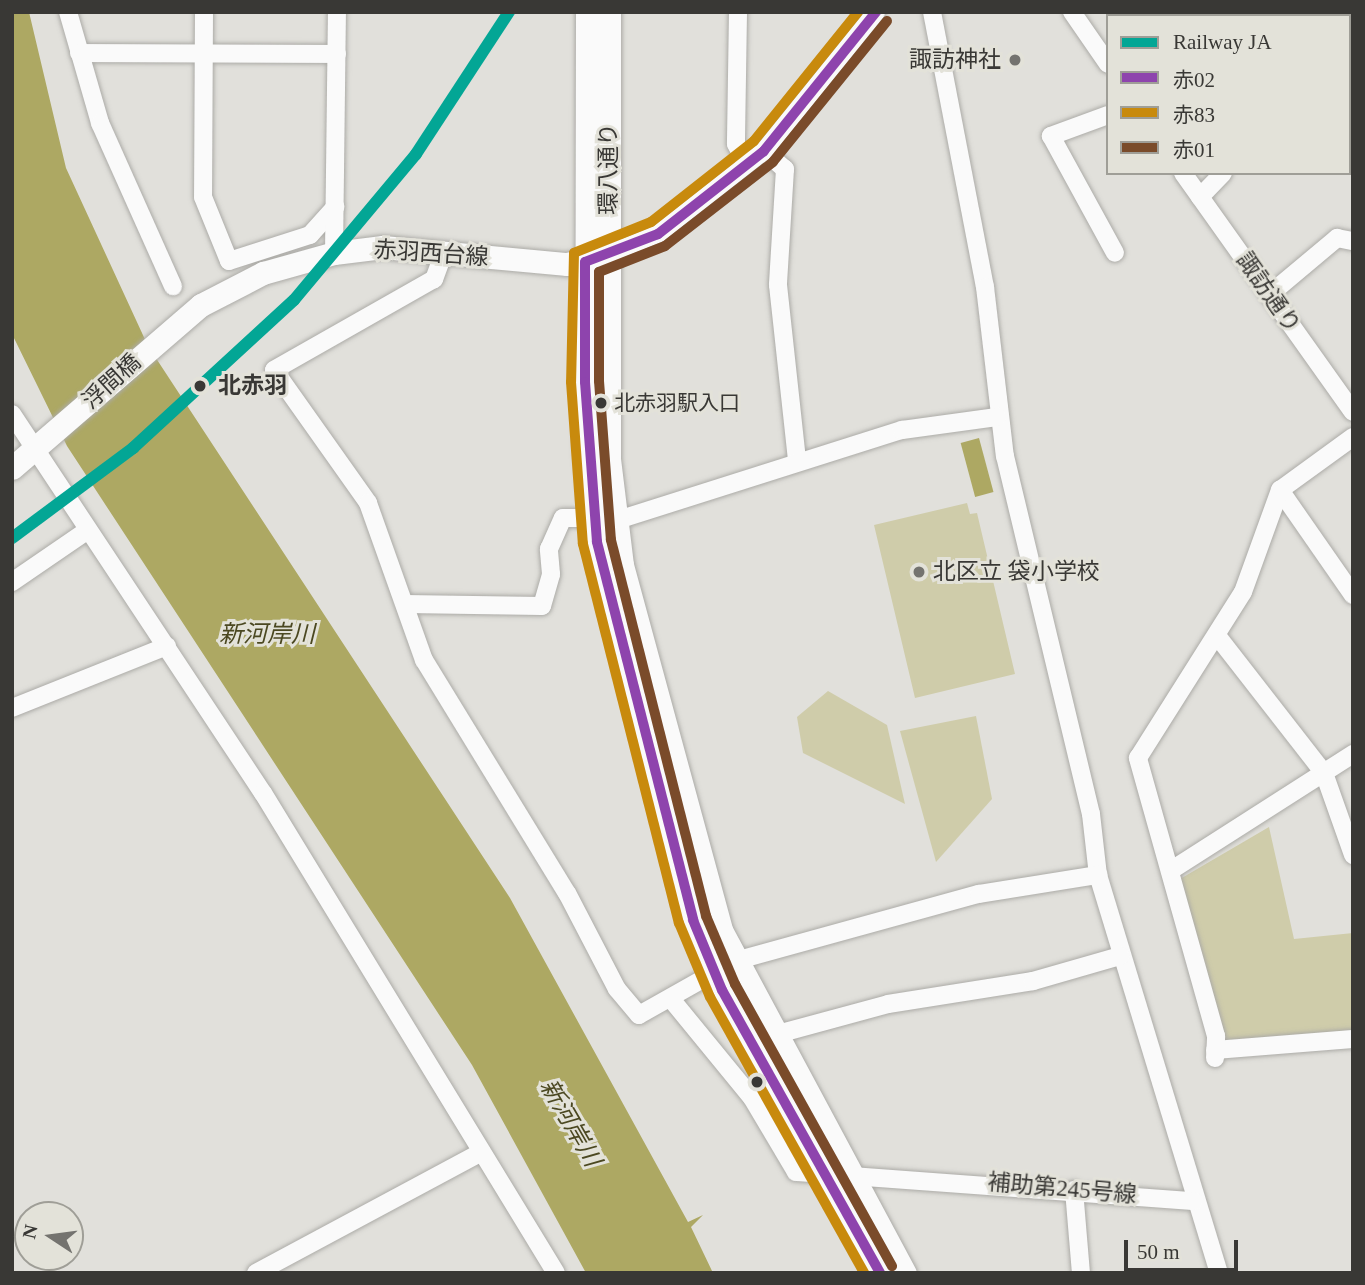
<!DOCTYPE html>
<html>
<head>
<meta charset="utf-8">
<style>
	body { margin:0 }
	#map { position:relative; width:1365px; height:1285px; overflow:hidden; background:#e1e0db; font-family:"Times New Roman","Noto Sans JP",serif }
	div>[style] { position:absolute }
	.green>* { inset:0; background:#cfccaa }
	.water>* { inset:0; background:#ada863; transform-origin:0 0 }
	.roads { filter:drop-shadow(0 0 2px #acaba7) drop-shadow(0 0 2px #acaba7) }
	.minor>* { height:18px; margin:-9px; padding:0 9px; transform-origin:9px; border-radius:9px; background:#fafafa }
	.major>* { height:23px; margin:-11.5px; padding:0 11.5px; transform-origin:11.5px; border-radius:11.5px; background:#fafafa }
	.bus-1>* { height:10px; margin:-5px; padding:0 5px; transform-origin:5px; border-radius:5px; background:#8e44ad }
	.bus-2>* { height:10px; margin:-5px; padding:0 5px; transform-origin:5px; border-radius:5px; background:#c88a0d }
	.bus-3>* { height:10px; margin:-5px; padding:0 5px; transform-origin:5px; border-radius:5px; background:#7a4b2a }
	.rail-1>* { height:12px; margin:-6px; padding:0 6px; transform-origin:6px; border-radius:6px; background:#03a695 }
	.dots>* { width:19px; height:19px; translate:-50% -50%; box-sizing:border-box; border:4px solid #e3e2d9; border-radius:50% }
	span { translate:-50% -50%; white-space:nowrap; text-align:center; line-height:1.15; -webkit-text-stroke:6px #e3e2d9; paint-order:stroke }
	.bus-label { font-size:21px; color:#393835 }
	.left { translate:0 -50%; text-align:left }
	.poi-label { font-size:23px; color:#393835 }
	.right { translate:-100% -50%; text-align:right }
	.street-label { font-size:23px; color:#393835 }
	.stop-label { font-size:23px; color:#393835; font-weight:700 }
	.water-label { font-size:24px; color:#4b4821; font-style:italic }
	.frame { position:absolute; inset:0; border:14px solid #393835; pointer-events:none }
	.legend { position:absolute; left:1106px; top:14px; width:245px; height:161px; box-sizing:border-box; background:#e3e2d9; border:2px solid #9f9e97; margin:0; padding:9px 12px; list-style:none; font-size:21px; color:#393835 }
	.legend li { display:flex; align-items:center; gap:14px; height:35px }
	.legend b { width:35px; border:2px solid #9f9e97 }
	.north { position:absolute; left:14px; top:1201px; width:70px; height:70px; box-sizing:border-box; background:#e3e2d9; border:2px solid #9f9e97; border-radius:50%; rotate:283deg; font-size:19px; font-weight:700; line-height:28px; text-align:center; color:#393835 }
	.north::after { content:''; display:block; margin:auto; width:24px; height:32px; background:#74736f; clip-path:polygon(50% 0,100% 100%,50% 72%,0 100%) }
	.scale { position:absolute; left:1124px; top:1240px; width:114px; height:32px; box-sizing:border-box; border:4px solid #393835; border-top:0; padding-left:9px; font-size:21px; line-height:24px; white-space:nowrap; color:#393835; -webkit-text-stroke:5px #e3e2d9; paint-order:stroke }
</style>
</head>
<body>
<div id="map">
	<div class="green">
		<div style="clip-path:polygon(967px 503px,970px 514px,977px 513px,1015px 674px,915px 698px,874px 525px)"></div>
		<div style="clip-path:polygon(828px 691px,887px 725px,905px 804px,803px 753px,797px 717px)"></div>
		<div style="clip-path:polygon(976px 716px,992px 799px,936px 862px,900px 731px)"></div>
		<div style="clip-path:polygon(1269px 827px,1294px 939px,1353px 933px,1353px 1030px,1224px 1042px,1180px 879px)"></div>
	</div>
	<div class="water">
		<div style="clip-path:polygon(12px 12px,29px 12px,66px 168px,148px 346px,510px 898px,688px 1222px,703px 1215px,691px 1227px,713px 1273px,586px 1273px,472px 1065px,67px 446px,12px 334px)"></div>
		<div style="left:979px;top:438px;width:56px;height:19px;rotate:75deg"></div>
	</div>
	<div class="roads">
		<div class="minor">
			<div style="left:68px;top:12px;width:116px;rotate:73.9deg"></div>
			<div style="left:100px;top:123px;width:179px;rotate:65.9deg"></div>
			<div style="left:204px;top:12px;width:185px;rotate:90.3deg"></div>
			<div style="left:203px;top:197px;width:69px;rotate:67.9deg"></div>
			<div style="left:229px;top:261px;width:85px;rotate:-17.8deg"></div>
			<div style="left:310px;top:235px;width:38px;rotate:-48deg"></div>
			<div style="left:738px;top:12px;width:132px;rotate:90.9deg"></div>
			<div style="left:736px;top:144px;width:22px;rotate:63deg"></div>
			<div style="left:932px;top:12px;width:280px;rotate:79.1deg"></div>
			<div style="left:985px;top:287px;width:170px;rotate:83.3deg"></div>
			<div style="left:1005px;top:456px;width:368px;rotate:76.5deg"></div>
			<div style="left:1091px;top:814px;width:61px;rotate:83.5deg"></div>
			<div style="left:1098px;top:875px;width:416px;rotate:73.1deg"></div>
			<div style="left:1072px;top:12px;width:63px;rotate:55.3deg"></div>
			<div style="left:1310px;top:16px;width:4px;rotate:-63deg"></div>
			<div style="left:1349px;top:36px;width:10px;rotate:-66deg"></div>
			<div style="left:79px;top:53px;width:258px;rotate:0.2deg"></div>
			<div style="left:1108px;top:115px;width:61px;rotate:159.8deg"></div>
			<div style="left:1051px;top:136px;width:133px;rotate:61.3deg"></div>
			<div style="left:764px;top:151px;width:28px;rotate:41deg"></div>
			<div style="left:785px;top:169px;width:116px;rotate:93.5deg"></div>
			<div style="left:778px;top:285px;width:177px;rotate:83.8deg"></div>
			<div style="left:1183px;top:173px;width:293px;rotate:54.6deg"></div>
			<div style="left:1200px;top:197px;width:33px;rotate:-46deg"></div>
			<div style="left:444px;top:252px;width:29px;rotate:110deg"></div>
			<div style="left:434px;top:279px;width:184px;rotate:150.4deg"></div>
			<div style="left:274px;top:370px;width:163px;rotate:54.7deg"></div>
			<div style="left:368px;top:503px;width:167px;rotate:70.4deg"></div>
			<div style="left:424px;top:660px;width:273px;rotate:58.5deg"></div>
			<div style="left:567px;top:893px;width:108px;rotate:62.5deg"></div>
			<div style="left:617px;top:989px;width:34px;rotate:50deg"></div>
			<div style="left:639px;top:1015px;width:110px;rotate:-29.4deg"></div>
			<div style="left:735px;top:961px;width:253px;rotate:-15.4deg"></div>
			<div style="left:979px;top:894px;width:121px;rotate:-9.1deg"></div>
			<div style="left:334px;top:253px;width:241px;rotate:-89.3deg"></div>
			<div style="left:608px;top:254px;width:54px;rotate:-21.8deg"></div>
			<div style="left:658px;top:234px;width:135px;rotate:-38.1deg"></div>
			<div style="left:764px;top:151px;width:179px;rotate:-51.1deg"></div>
			<div style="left:1269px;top:295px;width:89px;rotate:-40deg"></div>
			<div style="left:1337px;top:238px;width:16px;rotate:11deg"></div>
			<div style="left:12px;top:414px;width:455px;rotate:56.5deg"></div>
			<div style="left:263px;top:793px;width:562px;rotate:58.6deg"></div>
			<div style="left:1280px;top:490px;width:128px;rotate:55.2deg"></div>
			<div style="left:12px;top:582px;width:92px;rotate:-34.4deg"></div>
			<div style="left:405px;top:604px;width:137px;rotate:0.8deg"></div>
			<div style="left:542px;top:606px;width:33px;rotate:-74deg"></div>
			<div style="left:551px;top:574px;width:25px;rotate:-95deg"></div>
			<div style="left:549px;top:549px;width:34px;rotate:-66deg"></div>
			<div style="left:563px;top:518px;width:61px"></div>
			<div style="left:624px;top:518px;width:292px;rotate:-17.6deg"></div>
			<div style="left:902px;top:430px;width:96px;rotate:-7.8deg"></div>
			<div style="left:1218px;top:637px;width:172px;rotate:52.1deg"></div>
			<div style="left:1324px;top:773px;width:87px;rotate:70.5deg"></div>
			<div style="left:12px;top:708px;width:167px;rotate:-21.8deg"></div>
			<div style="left:1170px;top:871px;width:217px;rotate:-32.6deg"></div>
			<div style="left:671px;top:999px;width:128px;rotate:50.7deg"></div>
			<div style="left:752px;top:1098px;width:86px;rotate:59.3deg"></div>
			<div style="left:796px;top:1172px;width:399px;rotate:4.2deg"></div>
			<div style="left:774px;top:1035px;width:118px;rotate:-15.2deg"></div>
			<div style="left:888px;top:1004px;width:147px;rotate:-9deg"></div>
			<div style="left:1033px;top:981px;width:91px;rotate:-16deg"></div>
			<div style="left:1215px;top:1050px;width:138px;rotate:-4.6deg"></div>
			<div style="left:1215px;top:1058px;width:22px;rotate:-87deg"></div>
			<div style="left:1216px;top:1036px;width:289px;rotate:-105.7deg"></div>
			<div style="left:1138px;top:758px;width:196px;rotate:-57.7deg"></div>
			<div style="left:1243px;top:592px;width:109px;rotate:-70.1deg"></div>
			<div style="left:1280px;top:490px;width:90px;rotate:-36deg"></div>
			<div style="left:1074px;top:1190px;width:83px;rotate:85.2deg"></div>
			<div style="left:256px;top:1273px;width:256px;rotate:-28.2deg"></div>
		</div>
		<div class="major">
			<div style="left:587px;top:12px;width:438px;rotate:90.1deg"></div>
			<div style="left:586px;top:450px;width:93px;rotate:83.2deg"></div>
			<div style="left:597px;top:542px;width:390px;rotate:75.7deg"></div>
			<div style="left:693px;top:920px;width:56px;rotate:68deg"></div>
			<div style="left:714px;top:972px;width:344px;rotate:61.1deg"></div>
			<div style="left:609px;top:12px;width:447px;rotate:90deg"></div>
			<div style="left:609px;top:459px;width:107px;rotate:83deg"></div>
			<div style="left:622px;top:565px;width:380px;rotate:74.8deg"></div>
			<div style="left:722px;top:932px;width:387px;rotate:61.8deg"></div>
			<div style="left:12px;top:468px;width:250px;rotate:-40.8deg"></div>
			<div style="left:201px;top:305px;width:70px;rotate:-27.3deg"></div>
			<div style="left:263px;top:273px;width:74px;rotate:-15.7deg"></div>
			<div style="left:334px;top:253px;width:49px;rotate:-7deg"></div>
			<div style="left:383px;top:247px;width:185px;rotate:5.3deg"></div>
			<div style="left:567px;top:264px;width:32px;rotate:-13deg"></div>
		</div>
	</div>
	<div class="bus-1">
		<div style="left:876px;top:12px;width:179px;rotate:128.9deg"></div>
		<div style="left:764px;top:151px;width:135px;rotate:141.9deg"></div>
		<div style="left:658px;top:234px;width:78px;rotate:159deg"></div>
		<div style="left:585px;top:262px;width:120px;rotate:90deg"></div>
		<div style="left:585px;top:382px;width:160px;rotate:85.7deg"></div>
		<div style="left:597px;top:542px;width:390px;rotate:75.7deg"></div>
		<div style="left:693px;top:920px;width:76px;rotate:67.5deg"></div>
		<div style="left:722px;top:990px;width:324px;rotate:60.8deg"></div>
	</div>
	<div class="bus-2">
		<div style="left:858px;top:12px;width:166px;rotate:128.9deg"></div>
		<div style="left:754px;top:141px;width:131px;rotate:141.8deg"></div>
		<div style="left:651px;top:222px;width:83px;rotate:158.1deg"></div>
		<div style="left:574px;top:253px;width:129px;rotate:91.3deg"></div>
		<div style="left:571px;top:382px;width:162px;rotate:85.8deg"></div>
		<div style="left:583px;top:544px;width:391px;rotate:75.8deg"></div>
		<div style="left:679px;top:923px;width:80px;rotate:67.3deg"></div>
		<div style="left:710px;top:997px;width:316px;rotate:60.8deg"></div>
	</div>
	<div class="bus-3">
		<div style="left:887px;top:21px;width:181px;rotate:129deg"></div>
		<div style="left:773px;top:162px;width:137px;rotate:142.1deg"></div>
		<div style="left:665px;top:246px;width:71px;rotate:158.5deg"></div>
		<div style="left:599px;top:272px;width:109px;rotate:90deg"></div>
		<div style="left:599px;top:381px;width:159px;rotate:85.7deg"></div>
		<div style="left:611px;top:540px;width:388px;rotate:75.8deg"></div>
		<div style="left:706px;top:916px;width:74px;rotate:66.9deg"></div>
		<div style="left:735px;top:984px;width:323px;rotate:60.9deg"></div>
	</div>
	<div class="rail-1">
		<div style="left:12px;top:538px;width:151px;rotate:-36.6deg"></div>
		<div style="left:133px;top:448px;width:219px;rotate:-42.6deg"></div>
		<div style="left:294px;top:300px;width:190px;rotate:-50.1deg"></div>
		<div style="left:416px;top:154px;width:170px;rotate:-56.8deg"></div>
	</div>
	<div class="dots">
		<div style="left:1015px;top:60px;background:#74736f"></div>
		<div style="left:200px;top:386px;background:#393835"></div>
		<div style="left:601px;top:403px;background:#393835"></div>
		<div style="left:919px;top:572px;background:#74736f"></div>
		<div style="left:757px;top:1082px;background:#393835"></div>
	</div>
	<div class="bus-label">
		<span class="left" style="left:614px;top:403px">北赤羽駅入口</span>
	</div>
	<div class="poi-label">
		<span class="right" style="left:1001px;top:60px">諏訪神社</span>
		<span class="left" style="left:933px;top:572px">北区立 袋小学校</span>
	</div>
	<div class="street-label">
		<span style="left:609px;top:169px;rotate:-90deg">環八通り</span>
		<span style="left:431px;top:254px;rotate:4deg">赤羽西台線</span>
		<span style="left:1268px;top:293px;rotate:55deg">諏訪通り</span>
		<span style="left:112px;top:382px;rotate:-42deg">浮間橋</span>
		<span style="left:1062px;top:1189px;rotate:5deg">補助第245号線</span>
	</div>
	<div class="stop-label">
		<span class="left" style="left:218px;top:386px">北赤羽</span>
	</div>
	<div class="water-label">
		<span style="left:267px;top:635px">新河岸川</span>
		<span style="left:570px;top:1123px;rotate:60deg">新河岸川</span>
	</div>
	<div class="frame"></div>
	<ul class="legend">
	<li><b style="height:9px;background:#03a695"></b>Railway JA</li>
	<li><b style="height:9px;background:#8e44ad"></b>赤02</li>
	<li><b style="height:9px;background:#c88a0d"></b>赤83</li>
	<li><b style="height:9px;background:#7a4b2a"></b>赤01</li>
	</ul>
	<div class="north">N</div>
	<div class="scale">50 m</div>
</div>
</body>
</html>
